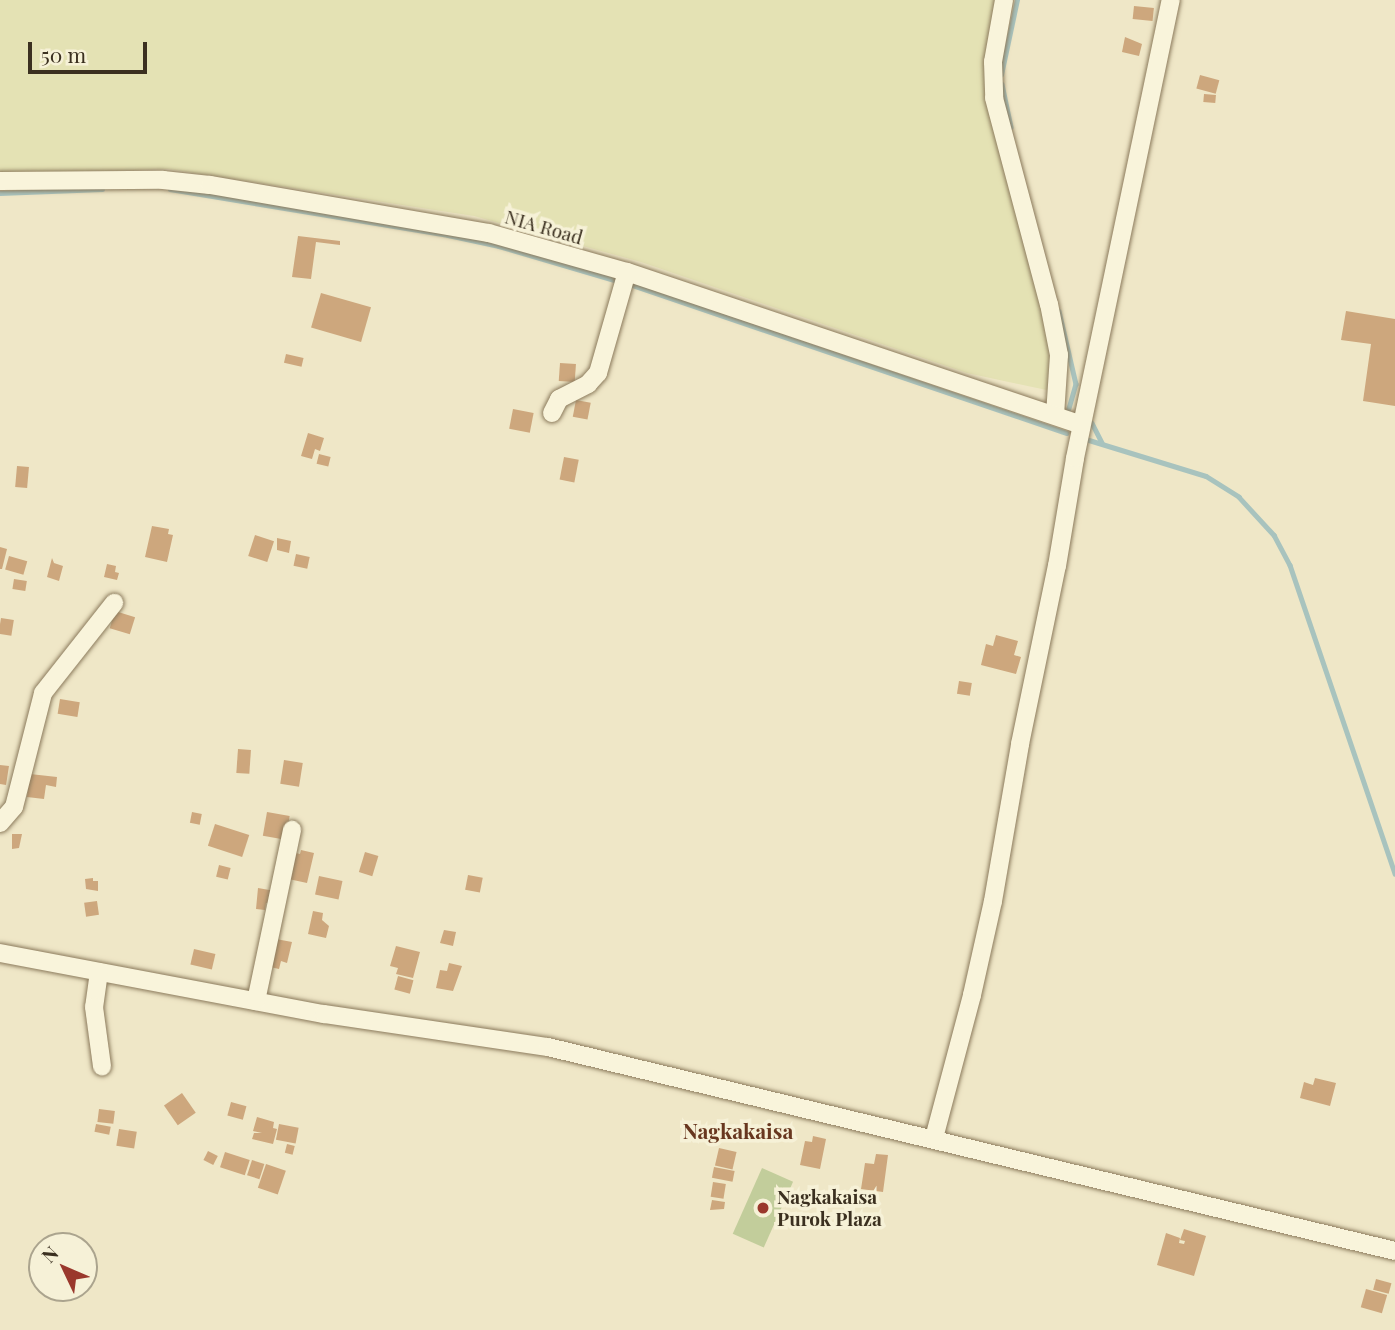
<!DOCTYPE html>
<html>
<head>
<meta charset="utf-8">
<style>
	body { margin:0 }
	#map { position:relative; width:1395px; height:1330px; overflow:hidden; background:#efe7c7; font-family:"Playfair Display",serif }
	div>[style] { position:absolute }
	.farmland>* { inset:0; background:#e4e2b4 }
	.green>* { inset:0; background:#c2cd9b; transform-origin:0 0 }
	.stream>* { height:4.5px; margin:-2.25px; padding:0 2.25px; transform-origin:2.25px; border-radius:2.25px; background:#a8c3be }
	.building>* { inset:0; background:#cda77d; transform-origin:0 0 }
	.roads { filter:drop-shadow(0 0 2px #8b7a5c) drop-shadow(0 0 2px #8b7a5c) }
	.street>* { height:18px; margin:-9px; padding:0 9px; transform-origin:9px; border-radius:9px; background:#f9f4db }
	.dots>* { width:19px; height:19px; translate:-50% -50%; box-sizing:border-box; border:4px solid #f6f1d7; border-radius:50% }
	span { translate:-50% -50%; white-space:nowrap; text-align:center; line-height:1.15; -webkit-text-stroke:7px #f6f1d7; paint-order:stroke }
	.street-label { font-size:19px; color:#3b3020 }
	.poi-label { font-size:19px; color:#3b3020; font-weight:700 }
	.left { translate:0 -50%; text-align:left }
	.neighbourhood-label { font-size:21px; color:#68371f; font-weight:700 }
	.north { position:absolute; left:28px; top:1232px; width:70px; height:70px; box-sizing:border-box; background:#f6f1d7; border:2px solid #aba48e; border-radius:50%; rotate:314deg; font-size:19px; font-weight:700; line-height:28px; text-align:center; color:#3b3020 }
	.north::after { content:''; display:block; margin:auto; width:24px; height:32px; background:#9a382c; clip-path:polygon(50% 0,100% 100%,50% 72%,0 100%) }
	.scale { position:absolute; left:28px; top:42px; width:119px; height:32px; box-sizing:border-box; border:4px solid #3b3020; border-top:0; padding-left:9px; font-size:21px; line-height:24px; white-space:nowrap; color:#3b3020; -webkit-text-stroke:5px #f6f1d7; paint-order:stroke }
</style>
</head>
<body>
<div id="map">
	<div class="farmland">
		<div style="clip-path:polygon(0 0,1001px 0,986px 69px,1049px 318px,1056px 392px,967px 373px,641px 262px,474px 216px,168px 169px,0 174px)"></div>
	</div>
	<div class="green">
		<div style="left:762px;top:1168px;width:34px;height:72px;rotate:24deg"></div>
	</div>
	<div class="stream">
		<div style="left:1001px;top:75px;width:77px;rotate:-78deg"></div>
		<div style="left:1002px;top:84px;width:44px;rotate:78.2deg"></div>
		<div style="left:170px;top:189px;width:282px;rotate:9.4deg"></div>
		<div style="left:448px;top:235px;width:52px;rotate:12.2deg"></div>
		<div style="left:499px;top:246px;width:120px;rotate:16.5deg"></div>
		<div style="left:0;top:193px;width:102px;rotate:-2.2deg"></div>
		<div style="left:632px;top:285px;width:459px;rotate:18.8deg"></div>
		<div style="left:1059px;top:311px;width:75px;rotate:76.9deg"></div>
		<div style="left:1076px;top:384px;width:26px;rotate:106deg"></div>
		<div style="left:1092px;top:423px;width:22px;rotate:63deg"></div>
		<div style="left:1089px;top:440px;width:122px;rotate:17.1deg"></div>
		<div style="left:1206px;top:476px;width:39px;rotate:32deg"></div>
		<div style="left:1239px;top:497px;width:52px;rotate:47.4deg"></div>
		<div style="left:1274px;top:535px;width:34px;rotate:62deg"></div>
		<div style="left:1290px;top:565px;width:326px;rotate:71.2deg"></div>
	</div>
	<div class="building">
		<div style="left:1134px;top:6px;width:20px;height:13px;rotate:6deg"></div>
		<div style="clip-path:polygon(1125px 37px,1142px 44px,1139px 56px,1122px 52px)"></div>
		<div style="left:1200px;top:75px;width:20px;height:14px;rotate:15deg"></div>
		<div style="left:1204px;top:94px;width:12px;height:8px;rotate:5deg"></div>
		<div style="clip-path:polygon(298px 236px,340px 241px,340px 245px,316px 242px,311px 279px,292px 277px)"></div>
		<div style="left:321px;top:293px;width:52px;height:36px;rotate:16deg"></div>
		<div style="clip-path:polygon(1346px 311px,1395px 319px,1395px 406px,1363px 401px,1371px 344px,1341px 340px)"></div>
		<div style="left:286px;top:354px;width:18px;height:9px;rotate:13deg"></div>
		<div style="left:560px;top:363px;width:16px;height:18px;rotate:4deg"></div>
		<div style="left:576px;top:400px;width:15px;height:17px;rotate:11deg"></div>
		<div style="left:513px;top:409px;width:21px;height:20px;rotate:11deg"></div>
		<div style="clip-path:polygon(308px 433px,324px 438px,320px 451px,315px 449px,312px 459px,301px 456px)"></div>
		<div style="left:319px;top:454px;width:12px;height:10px;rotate:14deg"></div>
		<div style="left:564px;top:457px;width:15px;height:23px;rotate:11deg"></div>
		<div style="left:17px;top:466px;width:12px;height:21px;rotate:5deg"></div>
		<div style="clip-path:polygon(152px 526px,169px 529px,168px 534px,173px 535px,167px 562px,145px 557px)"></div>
		<div style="left:255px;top:535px;width:20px;height:22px;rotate:18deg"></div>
		<div style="clip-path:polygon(277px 538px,291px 541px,289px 553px,277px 550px)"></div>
		<div style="clip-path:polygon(0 547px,7px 549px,2px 569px,0 569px)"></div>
		<div style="left:296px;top:554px;width:14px;height:12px;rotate:12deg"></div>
		<div style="left:9px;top:556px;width:19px;height:14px;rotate:16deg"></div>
		<div style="clip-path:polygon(52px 558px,54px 563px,63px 566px,59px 581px,47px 577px)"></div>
		<div style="clip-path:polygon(107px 564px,116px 566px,115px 572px,119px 573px,117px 580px,104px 577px)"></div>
		<div style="left:14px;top:579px;width:13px;height:10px;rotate:9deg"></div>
		<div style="left:115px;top:611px;width:21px;height:18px;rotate:17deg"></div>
		<div style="left:1px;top:618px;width:13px;height:16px;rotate:9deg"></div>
		<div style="clip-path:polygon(996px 635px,1018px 641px,1014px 655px,1021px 657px,1016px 674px,981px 665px,986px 644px,993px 646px)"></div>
		<div style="left:959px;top:681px;width:13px;height:13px;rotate:9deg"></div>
		<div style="left:60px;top:699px;width:20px;height:15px;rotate:9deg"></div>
		<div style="left:238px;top:749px;width:13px;height:24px;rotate:4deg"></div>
		<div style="left:284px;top:760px;width:19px;height:24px;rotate:9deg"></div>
		<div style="clip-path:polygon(0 765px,9px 766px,6px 785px,0 784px)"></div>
		<div style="clip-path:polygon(30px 774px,57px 777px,56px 787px,46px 785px,44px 799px,27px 797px)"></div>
		<div style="left:192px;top:812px;width:10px;height:11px;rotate:11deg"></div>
		<div style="left:267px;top:812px;width:23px;height:24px;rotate:10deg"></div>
		<div style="left:215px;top:824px;width:36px;height:23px;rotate:18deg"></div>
		<div style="clip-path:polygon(12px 834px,22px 834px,19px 848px,12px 849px)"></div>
		<div style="clip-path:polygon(301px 850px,314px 853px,307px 883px,284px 878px,296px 853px,300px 854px)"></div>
		<div style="left:365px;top:852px;width:14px;height:21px;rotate:17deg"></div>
		<div style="left:219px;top:865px;width:12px;height:12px;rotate:14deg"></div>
		<div style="left:468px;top:875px;width:15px;height:15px;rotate:11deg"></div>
		<div style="left:319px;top:876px;width:24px;height:19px;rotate:12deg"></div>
		<div style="clip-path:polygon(93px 878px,93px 881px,98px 881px,98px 891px,86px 889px,85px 879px)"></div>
		<div style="clip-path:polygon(258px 888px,275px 891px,274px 904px,266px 903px,265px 910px,256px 909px)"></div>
		<div style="left:97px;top:901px;width:14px;height:13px;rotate:82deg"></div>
		<div style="clip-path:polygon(313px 911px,323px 913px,322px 920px,329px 926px,326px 938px,308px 934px)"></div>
		<div style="clip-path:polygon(444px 930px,456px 932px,453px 946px,440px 943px)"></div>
		<div style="clip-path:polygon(276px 939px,292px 942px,287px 963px,281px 961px,279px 969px,270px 967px)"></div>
		<div style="clip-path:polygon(396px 946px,420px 952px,413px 978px,396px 974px,398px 968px,390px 966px)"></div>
		<div style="left:194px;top:949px;width:22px;height:16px;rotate:13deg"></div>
		<div style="clip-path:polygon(449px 963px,462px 966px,453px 991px,436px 988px,440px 970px,447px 971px)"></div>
		<div style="left:398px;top:976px;width:16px;height:14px;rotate:15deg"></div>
		<div style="clip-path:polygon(1315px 1078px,1336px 1083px,1330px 1106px,1300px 1098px,1304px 1082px,1313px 1085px)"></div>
		<div style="left:182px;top:1093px;width:24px;height:22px;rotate:55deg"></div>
		<div style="left:231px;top:1102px;width:16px;height:14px;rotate:15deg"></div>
		<div style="left:99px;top:1109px;width:16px;height:13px;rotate:7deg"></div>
		<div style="clip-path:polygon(257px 1117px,274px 1122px,273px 1128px,277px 1129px,273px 1144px,252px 1139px,254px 1133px,262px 1133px,253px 1131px)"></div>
		<div style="left:96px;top:1124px;width:15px;height:8px;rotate:11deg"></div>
		<div style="left:279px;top:1124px;width:20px;height:16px;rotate:11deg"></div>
		<div style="left:119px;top:1129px;width:18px;height:17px;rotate:9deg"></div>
		<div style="clip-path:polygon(813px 1136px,826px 1139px,820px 1169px,800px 1165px,805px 1141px,812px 1142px)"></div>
		<div style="left:287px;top:1144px;width:8px;height:9px;rotate:14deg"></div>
		<div style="left:719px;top:1148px;width:18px;height:18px;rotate:13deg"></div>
		<div style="left:208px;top:1151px;width:11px;height:10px;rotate:27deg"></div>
		<div style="left:225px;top:1152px;width:26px;height:16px;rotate:18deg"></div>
		<div style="clip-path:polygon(876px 1154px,888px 1155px,883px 1192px,861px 1189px,865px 1163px,874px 1164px)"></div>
		<div style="left:252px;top:1160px;width:13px;height:16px;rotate:18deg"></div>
		<div style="left:266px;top:1164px;width:21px;height:25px;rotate:19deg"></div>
		<div style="left:714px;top:1167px;width:21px;height:11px;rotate:11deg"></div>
		<div style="left:713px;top:1182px;width:13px;height:15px;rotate:9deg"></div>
		<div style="clip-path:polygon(712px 1200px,725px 1202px,724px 1209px,710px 1210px)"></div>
		<div style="clip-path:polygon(1184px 1229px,1206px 1236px,1194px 1276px,1157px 1265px,1166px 1233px,1180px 1238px,1179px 1243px,1184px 1244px,1185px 1241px,1180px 1240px)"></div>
		<div style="left:1376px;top:1279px;width:16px;height:11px;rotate:15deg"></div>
		<div style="left:1366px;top:1289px;width:22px;height:19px;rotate:16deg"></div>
	</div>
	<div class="roads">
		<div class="street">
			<div style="left:1004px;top:0;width:63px;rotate:100.1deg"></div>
			<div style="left:993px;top:62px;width:36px;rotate:88deg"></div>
			<div style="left:994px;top:98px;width:213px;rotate:75.1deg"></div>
			<div style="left:1049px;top:304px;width:52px;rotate:78.9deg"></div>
			<div style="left:1059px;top:355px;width:60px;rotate:93.8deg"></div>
			<div style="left:0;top:181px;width:163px;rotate:-0.4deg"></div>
			<div style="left:163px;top:180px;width:47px;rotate:6.1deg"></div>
			<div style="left:210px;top:185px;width:283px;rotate:9.8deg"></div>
			<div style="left:489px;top:233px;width:143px;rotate:15.8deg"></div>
			<div style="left:627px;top:272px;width:479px;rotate:18.6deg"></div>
			<div style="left:552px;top:413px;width:16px;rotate:-63deg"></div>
			<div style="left:559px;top:399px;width:33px;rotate:-27deg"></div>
			<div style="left:588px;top:384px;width:15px;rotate:-48deg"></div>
			<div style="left:598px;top:373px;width:105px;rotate:-74deg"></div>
			<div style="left:0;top:823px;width:21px;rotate:-49deg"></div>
			<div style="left:14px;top:807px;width:118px;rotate:-75.7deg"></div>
			<div style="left:43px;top:693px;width:115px;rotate:-51.7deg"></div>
			<div style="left:0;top:953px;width:330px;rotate:10.7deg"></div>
			<div style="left:324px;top:1014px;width:226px;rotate:8.4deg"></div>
			<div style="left:548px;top:1047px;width:871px;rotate:13.54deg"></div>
			<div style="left:99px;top:972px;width:35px;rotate:98deg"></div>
			<div style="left:94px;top:1007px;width:60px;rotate:82.3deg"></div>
			<div style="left:256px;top:1001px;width:175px;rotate:-78.1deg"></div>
			<div style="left:934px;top:1138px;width:148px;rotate:-75.1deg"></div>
			<div style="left:972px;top:995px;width:96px;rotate:-77.4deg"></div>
			<div style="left:993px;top:901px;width:159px;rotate:-80.2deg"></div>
			<div style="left:1020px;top:744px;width:182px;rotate:-78.3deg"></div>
			<div style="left:1057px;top:566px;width:109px;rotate:-80.5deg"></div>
			<div style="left:1075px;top:458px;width:468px;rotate:-78.2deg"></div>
		</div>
	</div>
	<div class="dots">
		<div style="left:763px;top:1208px;background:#9a382c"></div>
	</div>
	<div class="street-label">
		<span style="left:544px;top:227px;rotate:16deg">NIA Road</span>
	</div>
	<div class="poi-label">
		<span class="left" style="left:777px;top:1208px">Nagkakaisa<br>Purok Plaza</span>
	</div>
	<div class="neighbourhood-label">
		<span style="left:738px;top:1130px">Nagkakaisa</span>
	</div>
	<div class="north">N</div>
	<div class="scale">50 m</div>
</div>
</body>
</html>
